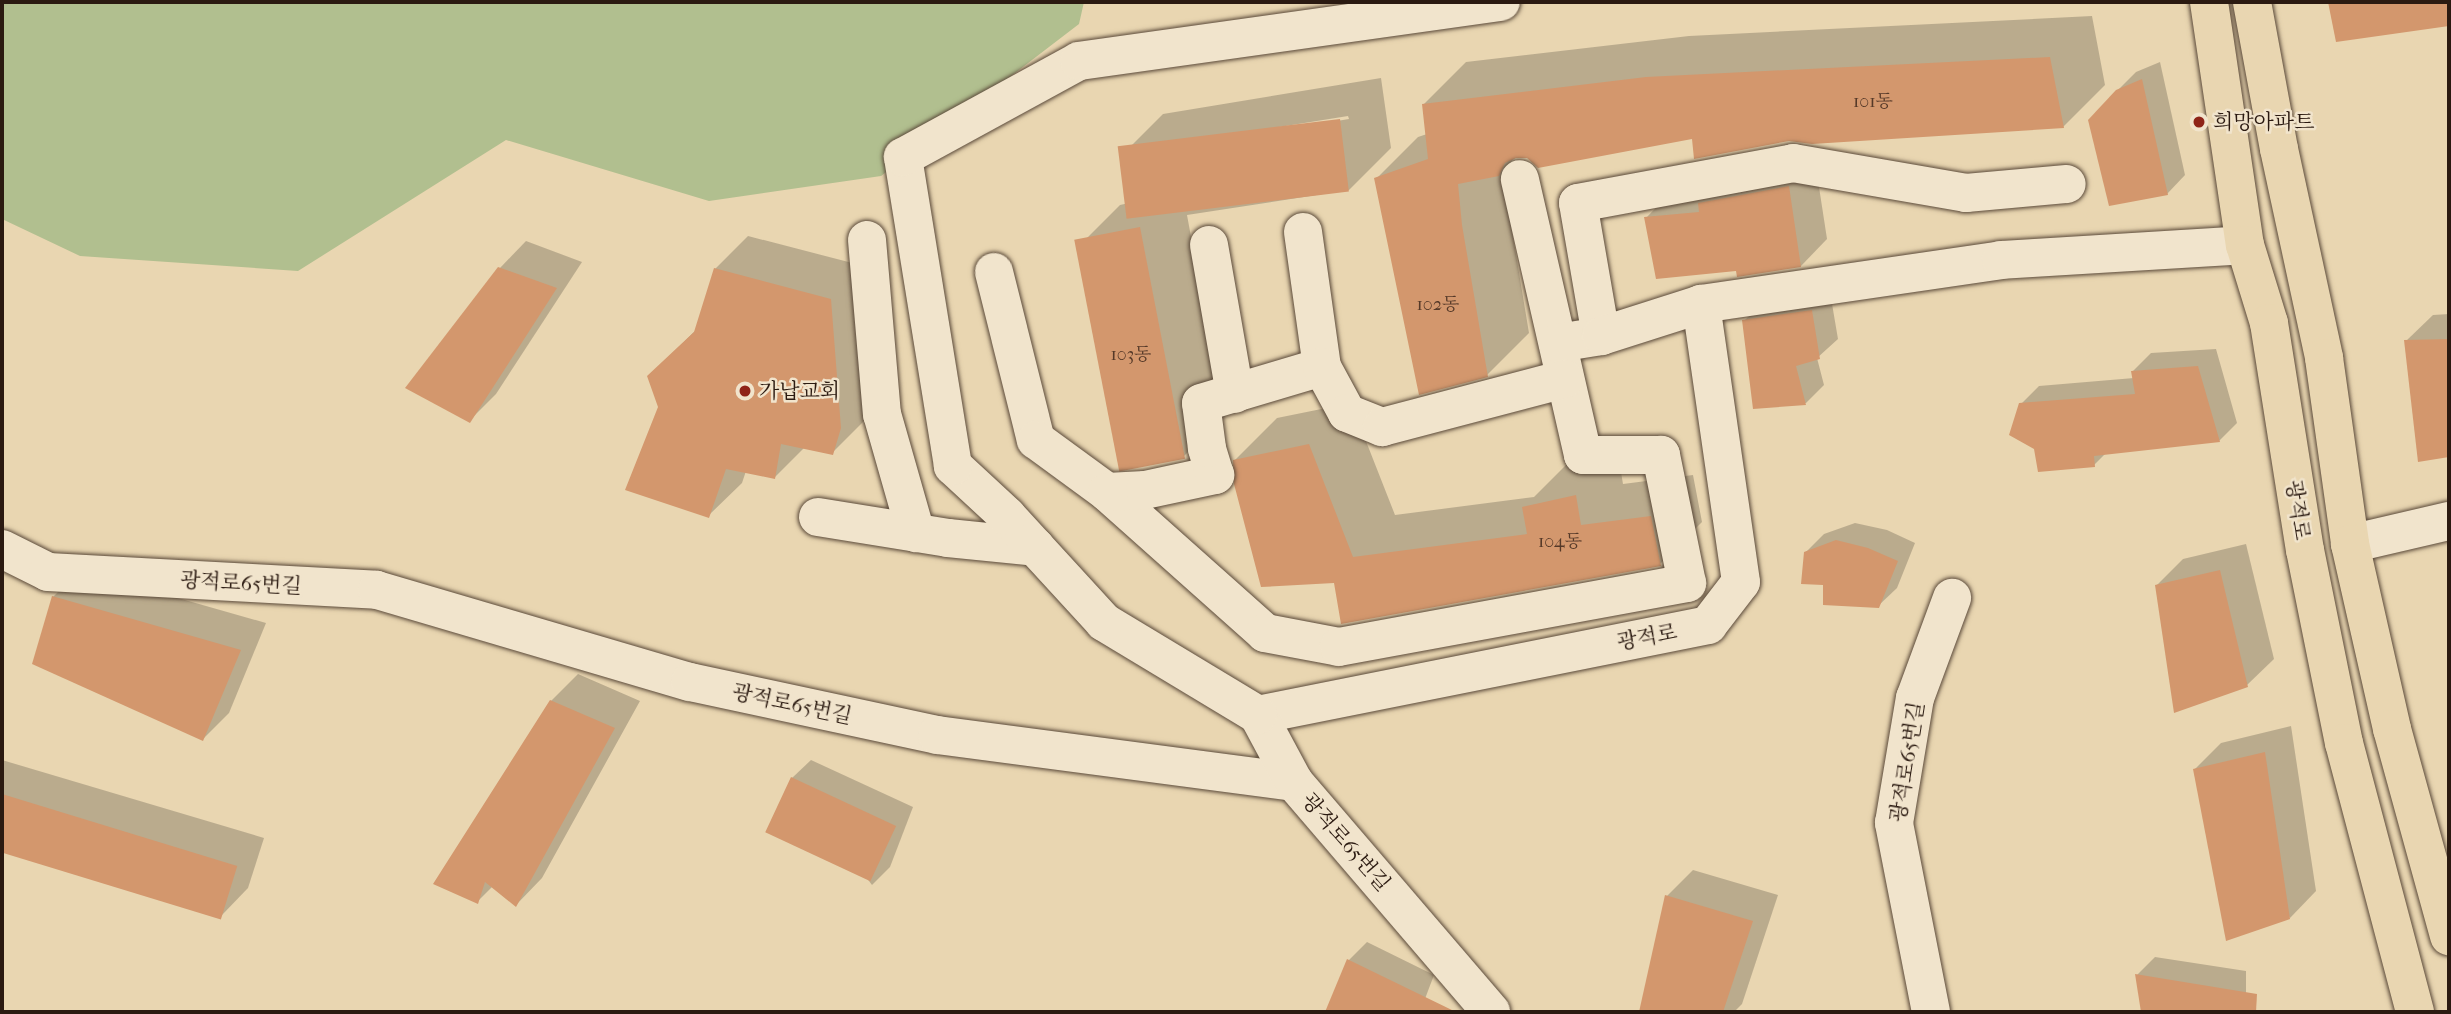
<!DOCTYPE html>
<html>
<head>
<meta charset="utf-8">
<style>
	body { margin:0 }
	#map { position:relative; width:2451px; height:1014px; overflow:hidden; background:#e9d6b1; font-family:"IM FELL French Canon","Noto Serif KR",serif }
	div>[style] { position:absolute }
	.green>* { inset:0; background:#b1bf8f }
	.shadow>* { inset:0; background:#0003 }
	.building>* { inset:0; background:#d3976d; transform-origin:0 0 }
	.roads { filter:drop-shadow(0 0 2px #5a4939) drop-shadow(0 0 2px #5a4939) }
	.minor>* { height:38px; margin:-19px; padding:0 19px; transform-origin:19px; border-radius:19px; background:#f1e4cc }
	.major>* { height:38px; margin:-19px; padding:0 19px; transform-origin:19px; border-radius:19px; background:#e9d6b1 }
	.dots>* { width:19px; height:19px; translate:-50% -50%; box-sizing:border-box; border:4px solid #f1e4cc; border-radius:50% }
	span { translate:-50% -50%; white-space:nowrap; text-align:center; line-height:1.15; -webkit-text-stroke:5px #f1e4cc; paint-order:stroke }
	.number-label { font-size:18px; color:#553928 }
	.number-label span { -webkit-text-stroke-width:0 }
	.poi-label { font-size:21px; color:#2b1a11 }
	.left { translate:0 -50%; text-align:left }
	.street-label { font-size:21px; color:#2b1a11 }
	.frame { position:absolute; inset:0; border:4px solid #2b1a11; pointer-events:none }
</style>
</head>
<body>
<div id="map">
	<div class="green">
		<div style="clip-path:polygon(2px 2px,1084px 2px,1079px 24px,881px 176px,709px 201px,506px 140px,298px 271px,80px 256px,2px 219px)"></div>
	</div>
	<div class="shadow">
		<div style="clip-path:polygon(2330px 2px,2443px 2px,2445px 9px,2337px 40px)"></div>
		<div style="clip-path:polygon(2092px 16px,2105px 85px,2063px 127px,1789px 140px,1693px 137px,1517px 156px,1502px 170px,1529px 333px,1487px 375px,1376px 179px,1418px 137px,1427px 134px,1424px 104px,1466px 62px,1689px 36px)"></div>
		<div style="clip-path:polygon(2160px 62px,2185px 175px,2167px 194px,2117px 91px,2136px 72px)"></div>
		<div style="clip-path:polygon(evenodd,1381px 78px,1391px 148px,1349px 190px,1187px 215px,1224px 416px,1182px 458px,1078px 247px,1120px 205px,1129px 203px,1121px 156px,1163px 114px,1381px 78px,1348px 116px,1349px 119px,1166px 149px,1166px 145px,1348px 116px)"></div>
		<div style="clip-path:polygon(1815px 161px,1827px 239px,1801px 266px,1738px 269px,1646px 218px,1672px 191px)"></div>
		<div style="clip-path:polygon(748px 236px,864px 266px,865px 420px,832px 453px,805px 447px,775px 477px,746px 471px,742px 483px,708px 516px,649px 376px,697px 329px,715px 269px)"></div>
		<div style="clip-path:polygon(526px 241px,582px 262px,496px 394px,470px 420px,500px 268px)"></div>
		<div style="clip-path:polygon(1830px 292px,1838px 339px,1817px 358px,1824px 385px,1806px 403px,1755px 407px,1744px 321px,1763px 302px)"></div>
		<div style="clip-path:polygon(2449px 314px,2449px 455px,2419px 460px,2406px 341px,2433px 315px)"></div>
		<div style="clip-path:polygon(2216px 349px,2237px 423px,2219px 441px,2106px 453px,2094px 465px,2036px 447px,2021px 404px,2039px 386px,2134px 378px,2133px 371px,2151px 353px)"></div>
		<div style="clip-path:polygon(1351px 403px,1395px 515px,1534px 497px,1566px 465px,1618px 454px,1623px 484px,1693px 475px,1702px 522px,1660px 564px,1335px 581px,1235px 460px,1277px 418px)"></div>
		<div style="clip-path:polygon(1855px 523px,1887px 530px,1915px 543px,1897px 588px,1878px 606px,1824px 584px,1805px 553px,1824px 534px)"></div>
		<div style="clip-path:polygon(2246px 544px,2274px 659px,2247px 685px,2157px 585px,2183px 559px)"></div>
		<div style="clip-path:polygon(80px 570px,266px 623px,229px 713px,203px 739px,53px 597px)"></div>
		<div style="clip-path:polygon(578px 674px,640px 701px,542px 878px,516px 905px,493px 886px,477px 902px,551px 701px)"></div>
		<div style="clip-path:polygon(2291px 726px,2316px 891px,2290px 918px,2195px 769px,2221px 743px)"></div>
		<div style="clip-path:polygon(2px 760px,264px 838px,248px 888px,222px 915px,2px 848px)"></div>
		<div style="clip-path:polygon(811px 760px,913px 807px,890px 867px,872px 885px,792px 778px)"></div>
		<div style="clip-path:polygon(1693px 870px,1778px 895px,1742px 1004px,1734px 1012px,1641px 1010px,1667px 896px)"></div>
		<div style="clip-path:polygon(1367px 942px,1434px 975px,1420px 1012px,1327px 1012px,1349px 960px)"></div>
		<div style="clip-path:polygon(2155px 957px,2246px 971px,2246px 1012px,2142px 1012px,2137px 975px)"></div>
	</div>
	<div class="building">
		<div style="clip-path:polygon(2328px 2px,2449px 2px,2449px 26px,2336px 42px)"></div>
		<div style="clip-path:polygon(2050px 57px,2064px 128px,1812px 144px,1789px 141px,1694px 159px,1692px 139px,1538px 168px,1527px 158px,1516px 158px,1505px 163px,1499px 176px,1458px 184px,1462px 225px,1488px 377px,1419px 395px,1374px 178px,1428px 159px,1422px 104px,1646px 77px)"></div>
		<div style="clip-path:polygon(2142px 79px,2168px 195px,2109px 206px,2088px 120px,2116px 90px)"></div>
		<div style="left:1340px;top:119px;width:73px;height:224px;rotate:83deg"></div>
		<div style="clip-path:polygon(1789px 186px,1801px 267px,1737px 277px,1736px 271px,1656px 279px,1644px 217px,1699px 212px,1698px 203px)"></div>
		<div style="left:1140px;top:227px;width:236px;height:67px;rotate:79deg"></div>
		<div style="clip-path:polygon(498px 267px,557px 288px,470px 423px,405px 388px)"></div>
		<div style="clip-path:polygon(714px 268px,831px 299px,841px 428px,833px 455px,781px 444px,775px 479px,726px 469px,709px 518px,625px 490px,658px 407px,647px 376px,694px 332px)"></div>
		<div style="clip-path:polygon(1812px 310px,1820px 359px,1796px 366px,1806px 405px,1753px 409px,1742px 320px)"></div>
		<div style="clip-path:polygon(2449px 339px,2449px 457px,2418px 462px,2404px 340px)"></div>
		<div style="clip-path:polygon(2198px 366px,2220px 442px,2094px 456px,2095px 467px,2038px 472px,2034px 449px,2009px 435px,2019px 403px,2135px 394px,2131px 371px)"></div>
		<div style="clip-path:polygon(1309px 444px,1353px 557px,1527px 534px,1522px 507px,1576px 495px,1581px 525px,1651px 516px,1661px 566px,1341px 624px,1334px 583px,1261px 587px,1234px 484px,1233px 460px)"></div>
		<div style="clip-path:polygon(1836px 540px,1868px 548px,1898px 561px,1879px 608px,1823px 605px,1823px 585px,1801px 584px,1804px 552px)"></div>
		<div style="clip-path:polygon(2220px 570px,2248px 687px,2174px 713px,2155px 585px)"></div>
		<div style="clip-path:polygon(52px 596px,241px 650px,203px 741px,32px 664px)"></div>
		<div style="clip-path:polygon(550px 700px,615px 728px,516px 907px,485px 882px,478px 904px,433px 884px)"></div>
		<div style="clip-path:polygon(2265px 752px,2290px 919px,2226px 941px,2193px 769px)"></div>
		<div style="left:791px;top:777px;width:116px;height:61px;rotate:25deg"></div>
		<div style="left:2px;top:794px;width:246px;height:56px;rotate:17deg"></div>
		<div style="clip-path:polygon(1665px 895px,1753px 921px,1723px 1012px,1639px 1012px)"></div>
		<div style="clip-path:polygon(1347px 959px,1456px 1012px,1325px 1012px)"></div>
		<div style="clip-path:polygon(2135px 974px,2257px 994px,2256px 1012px,2141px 1012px)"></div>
	</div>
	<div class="roads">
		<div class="minor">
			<div style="left:1303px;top:232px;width:136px;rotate:82deg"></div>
			<div style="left:867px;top:240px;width:175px;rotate:85.1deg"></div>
			<div style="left:882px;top:414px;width:124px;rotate:74.1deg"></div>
			<div style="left:1209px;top:245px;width:151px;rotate:80.1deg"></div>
			<div style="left:994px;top:272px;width:173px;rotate:76deg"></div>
			<div style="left:1036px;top:440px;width:88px;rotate:36.2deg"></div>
			<div style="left:1107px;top:492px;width:212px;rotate:41.7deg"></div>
			<div style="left:1265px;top:633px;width:75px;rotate:10.7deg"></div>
			<div style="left:1339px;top:647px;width:354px;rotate:-10.4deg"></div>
			<div style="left:1687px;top:583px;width:131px;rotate:-101.5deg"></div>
			<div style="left:1661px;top:455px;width:78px;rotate:180deg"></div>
			<div style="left:1583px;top:455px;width:283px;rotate:-102.9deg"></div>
			<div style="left:1601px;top:336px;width:135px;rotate:-99.8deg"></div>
			<div style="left:1578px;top:203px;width:219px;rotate:-10.5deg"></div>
			<div style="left:1793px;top:163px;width:176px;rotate:9.8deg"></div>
			<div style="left:1966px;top:193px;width:101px;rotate:-5.1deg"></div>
			<div style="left:1558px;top:343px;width:44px;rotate:-9.2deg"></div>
			<div style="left:1601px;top:336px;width:105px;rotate:-17.7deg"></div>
			<div style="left:1701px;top:304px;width:303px;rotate:-8.3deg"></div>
			<div style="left:2001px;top:260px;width:244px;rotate:-3.5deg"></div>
			<div style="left:1107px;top:492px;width:38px;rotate:-3deg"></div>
			<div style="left:1145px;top:490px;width:72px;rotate:-12.1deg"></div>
			<div style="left:1215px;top:475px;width:28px;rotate:-107deg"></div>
			<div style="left:1207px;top:448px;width:45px;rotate:-97.6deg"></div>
			<div style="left:1201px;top:403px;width:126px;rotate:-16.6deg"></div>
			<div style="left:1322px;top:367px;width:52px;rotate:61.5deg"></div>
			<div style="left:1347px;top:413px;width:38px;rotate:22deg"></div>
			<div style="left:1382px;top:427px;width:189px;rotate:-14.7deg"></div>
			<div style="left:818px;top:517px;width:132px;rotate:9.2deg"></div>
			<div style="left:948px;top:538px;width:88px;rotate:5.8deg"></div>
			<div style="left:2350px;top:544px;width:102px;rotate:-13.1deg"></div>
			<div style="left:2px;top:549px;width:51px;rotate:26.6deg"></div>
			<div style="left:48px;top:572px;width:329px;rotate:3.1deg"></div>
			<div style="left:377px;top:590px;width:326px;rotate:16.4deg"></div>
			<div style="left:690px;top:682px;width:253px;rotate:12.1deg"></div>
			<div style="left:937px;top:735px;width:360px;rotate:7.5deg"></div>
			<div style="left:1294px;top:782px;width:303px;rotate:49.4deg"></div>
			<div style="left:1258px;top:715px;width:459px;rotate:-11.3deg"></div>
			<div style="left:1708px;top:625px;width:54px;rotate:-52.5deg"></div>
			<div style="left:1741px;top:582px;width:281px;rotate:-98.2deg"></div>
			<div style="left:1294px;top:782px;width:76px;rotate:-118.2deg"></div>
			<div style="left:1258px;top:715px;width:180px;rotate:-148.9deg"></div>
			<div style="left:1104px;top:622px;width:144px;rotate:-132.5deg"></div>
			<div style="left:1007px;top:516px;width:74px;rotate:-137.2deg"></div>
			<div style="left:953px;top:466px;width:313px;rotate:-99.2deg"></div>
			<div style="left:903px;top:157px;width:200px;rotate:-28.6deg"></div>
			<div style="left:1079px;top:61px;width:426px;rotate:-8deg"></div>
			<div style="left:1931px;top:1012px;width:193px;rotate:-101.1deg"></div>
			<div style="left:1894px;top:823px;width:127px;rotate:-80.5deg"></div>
			<div style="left:1915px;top:698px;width:107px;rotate:-69.7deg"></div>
		</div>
		<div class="major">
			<div style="left:2209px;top:2px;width:246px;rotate:81.6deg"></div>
			<div style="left:2245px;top:245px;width:82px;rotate:72.9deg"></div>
			<div style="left:2269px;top:323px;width:230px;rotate:81deg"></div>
			<div style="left:2305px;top:550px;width:197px;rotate:78.6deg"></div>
			<div style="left:2344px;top:743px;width:278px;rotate:75.2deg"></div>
			<div style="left:2252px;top:2px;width:149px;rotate:79.6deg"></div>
			<div style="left:2279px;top:149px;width:214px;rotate:77.8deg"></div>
			<div style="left:2324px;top:358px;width:188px;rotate:82deg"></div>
			<div style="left:2350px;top:544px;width:190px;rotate:77.2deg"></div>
			<div style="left:2392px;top:729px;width:215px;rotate:74.6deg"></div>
		</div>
	</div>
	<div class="dots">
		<div style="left:2199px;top:122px;background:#8f2418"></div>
		<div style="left:745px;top:391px;background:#8f2418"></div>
	</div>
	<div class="number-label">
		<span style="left:1873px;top:102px">101동</span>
		<span style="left:1438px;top:305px">102동</span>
		<span style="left:1131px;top:355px">103동</span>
		<span style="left:1560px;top:542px">104동</span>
	</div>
	<div class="poi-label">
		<span class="left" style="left:2213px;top:122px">희망아파트</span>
		<span class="left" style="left:759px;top:391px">가납교회</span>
	</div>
	<div class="street-label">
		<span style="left:2298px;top:510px;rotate:81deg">광적로</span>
		<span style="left:241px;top:583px;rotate:3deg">광적로65번길</span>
		<span style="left:1647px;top:637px;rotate:-11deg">광적로</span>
		<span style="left:792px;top:704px;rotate:12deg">광적로65번길</span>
		<span style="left:1907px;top:762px;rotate:-81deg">광적로65번길</span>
		<span style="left:1346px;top:842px;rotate:49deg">광적로65번길</span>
	</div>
	<div class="frame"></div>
</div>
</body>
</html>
